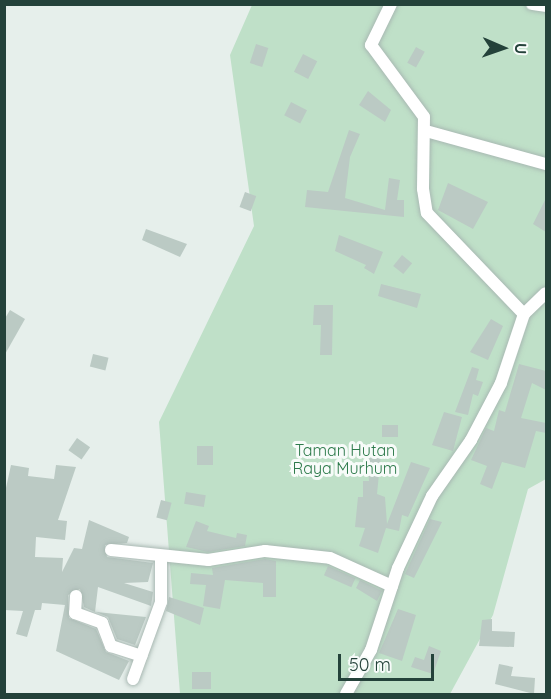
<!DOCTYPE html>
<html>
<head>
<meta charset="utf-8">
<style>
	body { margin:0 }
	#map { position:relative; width:551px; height:699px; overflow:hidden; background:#e6efeb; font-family:Quicksand,sans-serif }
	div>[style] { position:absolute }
	.green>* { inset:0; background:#bfe0c8 }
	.building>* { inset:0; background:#bbcac4; transform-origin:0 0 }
	.roads { filter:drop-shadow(0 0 2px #a8b8b2) drop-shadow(0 0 2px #a8b8b2) }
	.street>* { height:12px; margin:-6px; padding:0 6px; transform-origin:6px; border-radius:6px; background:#fff }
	span { translate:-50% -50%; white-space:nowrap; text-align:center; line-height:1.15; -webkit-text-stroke:6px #f7fbf9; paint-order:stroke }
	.park-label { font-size:16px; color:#2d7a4b }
	.frame { position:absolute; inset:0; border:6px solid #24423a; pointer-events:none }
	.north { position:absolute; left:473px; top:18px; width:60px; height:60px; -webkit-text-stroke:4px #f7fbf9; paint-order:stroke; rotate:92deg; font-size:16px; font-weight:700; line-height:24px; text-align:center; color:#24423a }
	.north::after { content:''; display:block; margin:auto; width:21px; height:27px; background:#24423a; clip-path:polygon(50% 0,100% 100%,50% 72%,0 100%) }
	.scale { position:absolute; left:338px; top:654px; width:96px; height:27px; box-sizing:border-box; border:3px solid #24423a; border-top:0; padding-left:8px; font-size:18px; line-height:21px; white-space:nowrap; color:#24423a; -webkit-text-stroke:4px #f7fbf9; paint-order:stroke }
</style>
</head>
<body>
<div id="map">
	<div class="green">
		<div style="clip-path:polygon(252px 5px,546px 5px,546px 479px,528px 489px,493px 615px,450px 694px,180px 694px,159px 422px,254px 226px,230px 55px)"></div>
	</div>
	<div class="building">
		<div style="left:256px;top:44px;width:13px;height:20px;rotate:18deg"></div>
		<div style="left:416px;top:47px;width:10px;height:18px;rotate:29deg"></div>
		<div style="left:303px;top:54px;width:16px;height:20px;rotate:27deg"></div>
		<div style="clip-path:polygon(368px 91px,391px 110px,385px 122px,359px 105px)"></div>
		<div style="left:291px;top:102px;width:18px;height:15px;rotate:27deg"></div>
		<div style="clip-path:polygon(349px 130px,360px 134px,350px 157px,345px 198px,385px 210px,389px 178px,400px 180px,397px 200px,404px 200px,404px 217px,305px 207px,307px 190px,328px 192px)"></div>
		<div style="clip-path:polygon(448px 183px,488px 202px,473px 229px,438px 210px)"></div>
		<div style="left:245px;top:192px;width:12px;height:16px;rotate:20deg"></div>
		<div style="clip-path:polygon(546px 198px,546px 232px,533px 224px)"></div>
		<div style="clip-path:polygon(146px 229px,187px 244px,180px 257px,142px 240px)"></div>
		<div style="clip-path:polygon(339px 235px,383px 252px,374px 274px,364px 268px,366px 265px,335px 251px)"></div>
		<div style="left:402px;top:255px;width:13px;height:14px;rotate:39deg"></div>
		<div style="clip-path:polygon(381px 284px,421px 294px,417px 308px,378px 296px)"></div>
		<div style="clip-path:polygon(314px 305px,333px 305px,332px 355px,320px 355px,321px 325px,313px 325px)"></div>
		<div style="clip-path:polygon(10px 310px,25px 319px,4px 356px,4px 320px)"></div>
		<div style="clip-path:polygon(491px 319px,503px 326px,488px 360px,470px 352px)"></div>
		<div style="left:93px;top:354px;width:16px;height:13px;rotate:14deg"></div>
		<div style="clip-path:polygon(519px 364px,546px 371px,546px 390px,532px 383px,521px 418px,546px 423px,546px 433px,536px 431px,525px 468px,502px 462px,492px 489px,480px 484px,487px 466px,471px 460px,486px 428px,494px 431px,499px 410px,505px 412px)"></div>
		<div style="clip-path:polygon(472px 367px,479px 369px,476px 380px,483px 382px,478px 396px,473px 394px,468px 415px,455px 412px)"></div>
		<div style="clip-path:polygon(444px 412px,462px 417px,453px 451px,432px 445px)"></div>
		<div style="left:382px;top:425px;width:16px;height:12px"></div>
		<div style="left:77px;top:438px;width:16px;height:15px;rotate:35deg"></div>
		<div style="left:197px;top:446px;width:16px;height:19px"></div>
		<div style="clip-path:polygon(381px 454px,377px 494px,385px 497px,387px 524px,411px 462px,430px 468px,408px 517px,402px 515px,399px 531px,386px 528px,378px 553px,359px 546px,365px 528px,355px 527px,358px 497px,363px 497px,363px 481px,369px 481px,367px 455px)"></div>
		<div style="clip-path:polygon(11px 465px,29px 468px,28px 476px,54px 479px,56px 465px,76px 467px,58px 520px,67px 521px,65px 540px,36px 537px,35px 557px,63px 558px,62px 572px,74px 548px,82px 549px,89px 520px,129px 537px,127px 543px,105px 545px,107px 557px,153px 563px,148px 582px,124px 583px,153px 592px,151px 606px,98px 587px,95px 612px,84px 607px,80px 589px,68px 595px,69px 618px,96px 629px,106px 652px,129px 661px,119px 680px,56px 651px,65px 605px,42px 603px,41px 610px,35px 610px,27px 637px,16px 634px,23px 611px,4px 610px,4px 497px)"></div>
		<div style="left:186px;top:492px;width:20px;height:12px;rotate:9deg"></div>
		<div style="left:161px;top:500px;width:11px;height:18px;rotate:15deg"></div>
		<div style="clip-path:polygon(430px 519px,442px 522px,414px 578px,405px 574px)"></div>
		<div style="clip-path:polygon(196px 521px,209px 526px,207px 531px,236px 538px,237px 533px,247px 535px,245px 546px,208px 552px,186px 547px)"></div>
		<div style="clip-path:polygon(265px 559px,276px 561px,276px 597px,263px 597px,263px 583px,225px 580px,220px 609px,203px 606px,206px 585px,190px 584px,191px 573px,213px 575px,212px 568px)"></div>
		<div style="left:328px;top:566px;width:30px;height:10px;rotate:24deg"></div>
		<div style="clip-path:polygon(360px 580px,382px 591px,377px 601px,356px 588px)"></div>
		<div style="clip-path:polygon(169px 597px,204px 608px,200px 625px,166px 611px)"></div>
		<div style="clip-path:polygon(398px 609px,416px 615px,402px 661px,379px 653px)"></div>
		<div style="clip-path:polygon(96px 612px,146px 617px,135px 645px,117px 639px,108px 617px)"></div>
		<div style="clip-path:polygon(492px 619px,492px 631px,515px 632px,514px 647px,479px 646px,482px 620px)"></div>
		<div style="clip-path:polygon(429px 646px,441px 651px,433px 674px,411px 667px,415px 657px,424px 660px)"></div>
		<div style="clip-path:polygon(499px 664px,513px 667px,511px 676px,535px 678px,534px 694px,495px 684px)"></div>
		<div style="left:211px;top:672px;width:17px;height:19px;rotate:90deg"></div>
	</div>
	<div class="roads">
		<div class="street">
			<div style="left:391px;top:4px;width:46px;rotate:116deg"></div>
			<div style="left:371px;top:45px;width:89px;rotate:53.6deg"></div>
			<div style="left:424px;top:117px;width:72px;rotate:90.8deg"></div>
			<div style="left:423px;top:189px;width:24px;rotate:81deg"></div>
			<div style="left:427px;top:213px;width:140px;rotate:46.2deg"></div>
			<div style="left:524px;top:314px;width:30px;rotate:-44deg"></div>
			<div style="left:532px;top:4px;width:14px;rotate:8deg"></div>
			<div style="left:426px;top:131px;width:124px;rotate:15.4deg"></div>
			<div style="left:111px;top:550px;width:98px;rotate:5.9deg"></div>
			<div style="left:208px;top:560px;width:58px;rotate:-9deg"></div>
			<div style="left:265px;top:551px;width:65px;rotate:6.1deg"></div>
			<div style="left:330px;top:558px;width:68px;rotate:24.3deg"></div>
			<div style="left:76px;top:596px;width:17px;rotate:93deg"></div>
			<div style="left:75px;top:613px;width:29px;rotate:20deg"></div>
			<div style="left:102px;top:623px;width:25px;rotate:69deg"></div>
			<div style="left:111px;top:646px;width:32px;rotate:18deg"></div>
			<div style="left:133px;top:679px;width:82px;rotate:-70deg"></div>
			<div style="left:161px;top:602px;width:45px;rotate:-90deg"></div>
			<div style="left:346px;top:694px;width:51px;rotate:-60.4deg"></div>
			<div style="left:371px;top:650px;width:86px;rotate:-71.8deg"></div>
			<div style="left:398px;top:568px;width:80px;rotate:-64.7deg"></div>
			<div style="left:432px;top:496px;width:68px;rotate:-55.1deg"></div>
			<div style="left:471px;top:440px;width:64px;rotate:-62.2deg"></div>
			<div style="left:501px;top:383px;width:73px;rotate:-71.6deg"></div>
		</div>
	</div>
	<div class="park-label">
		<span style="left:345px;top:459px">Taman Hutan<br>Raya Murhum</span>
	</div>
	<div class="frame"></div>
	<div class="north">U</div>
	<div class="scale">50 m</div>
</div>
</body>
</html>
